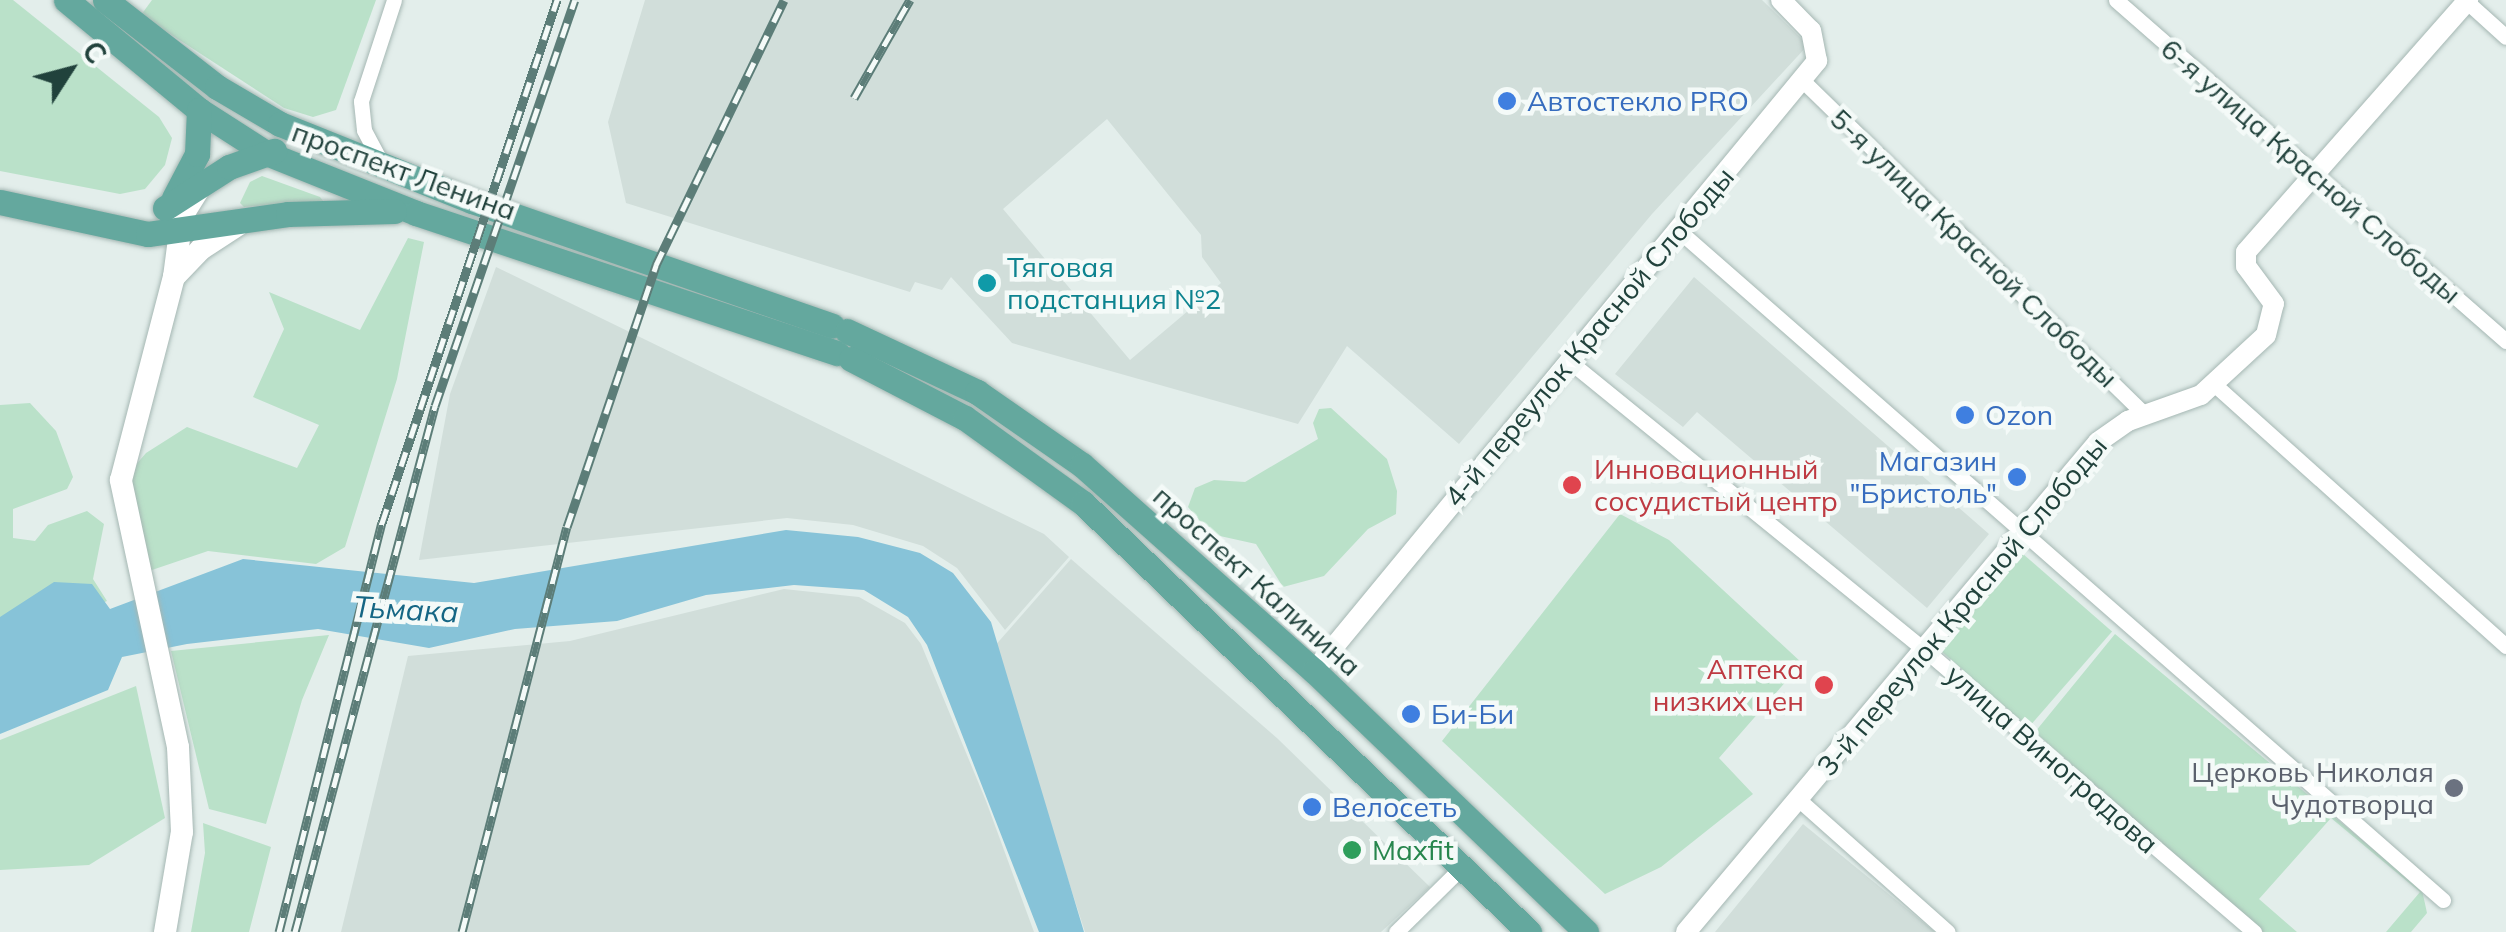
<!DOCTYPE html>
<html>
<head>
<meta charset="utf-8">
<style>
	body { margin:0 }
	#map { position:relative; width:2506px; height:932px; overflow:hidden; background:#e3eeeb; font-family:Mulish,sans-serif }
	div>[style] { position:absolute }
	.built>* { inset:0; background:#d1deda }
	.green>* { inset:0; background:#bae1c9; transform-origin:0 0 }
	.water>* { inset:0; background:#87c3d8 }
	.roads { filter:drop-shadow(0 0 2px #a5b7b3) drop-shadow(0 0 2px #a5b7b3) }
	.minor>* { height:15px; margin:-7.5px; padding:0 7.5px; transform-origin:7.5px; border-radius:7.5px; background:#fff }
	.tertiary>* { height:20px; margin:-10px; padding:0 10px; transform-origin:10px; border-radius:10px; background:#fff }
	.secondary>* { height:22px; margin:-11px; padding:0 11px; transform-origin:11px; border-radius:11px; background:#fff }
	.primary>* { height:25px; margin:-12.5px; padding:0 12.5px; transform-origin:12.5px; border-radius:12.5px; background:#64a89e }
	.rail>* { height:9px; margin-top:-4.5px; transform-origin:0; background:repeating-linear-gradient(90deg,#f4faf8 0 15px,#5c7d78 0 30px); box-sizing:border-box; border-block:2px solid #5c7d78 }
	.dots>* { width:28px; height:28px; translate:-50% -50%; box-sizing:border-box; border:5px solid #f4faf8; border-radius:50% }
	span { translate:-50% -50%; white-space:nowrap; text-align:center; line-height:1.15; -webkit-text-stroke:9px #f4faf8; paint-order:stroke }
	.shop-label { font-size:28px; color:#366cbe }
	.left { translate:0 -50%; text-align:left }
	.right { translate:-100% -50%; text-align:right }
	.street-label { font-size:28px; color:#21423c }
	.culture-label { font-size:28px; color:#0d838f }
	.health-label { font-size:28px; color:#be3a42 }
	.worship-label { font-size:28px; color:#5b616d }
	.leisure-label { font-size:28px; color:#27864d }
	.water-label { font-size:30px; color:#156684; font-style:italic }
	.north { position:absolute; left:20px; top:20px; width:100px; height:100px; -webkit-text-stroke:8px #f4faf8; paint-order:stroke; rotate:54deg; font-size:28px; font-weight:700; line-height:40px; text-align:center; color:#21423c }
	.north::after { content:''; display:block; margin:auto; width:35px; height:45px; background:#21423c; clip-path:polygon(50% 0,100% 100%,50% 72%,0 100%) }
</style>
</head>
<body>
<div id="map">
	<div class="built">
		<div style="clip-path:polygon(evenodd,645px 0,1762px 0,1808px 45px,1652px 214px,1459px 444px,1347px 346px,1298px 424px,1012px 343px,951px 277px,942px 290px,915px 282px,910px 292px,626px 203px,608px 122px,645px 0,1107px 119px,1201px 235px,1202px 257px,1221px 283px,1130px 360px,1003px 209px,1107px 119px)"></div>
		<div style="clip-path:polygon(496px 267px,1044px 534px,1069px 557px,1005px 630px,957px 568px,923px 546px,853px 525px,787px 518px,419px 560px,450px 394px)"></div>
		<div style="clip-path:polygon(1694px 277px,1989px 534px,1927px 608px,1697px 412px,1683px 427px,1615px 374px)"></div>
		<div style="clip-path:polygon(1071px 559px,1278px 739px,1430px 887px,1381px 932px,1085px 932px,993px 648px)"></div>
		<div style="clip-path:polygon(784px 589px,859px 597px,905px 623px,921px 644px,986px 801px,1034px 932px,341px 932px,408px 656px,570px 641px)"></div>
		<div style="clip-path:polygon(1803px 824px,1935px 932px,1715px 932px)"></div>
	</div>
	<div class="green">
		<div style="clip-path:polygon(0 0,13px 0,159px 117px,172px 138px,165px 165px,145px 189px,120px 194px,0 171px)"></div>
		<div style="clip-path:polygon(152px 0,376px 0,336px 110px,313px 117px,284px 108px,141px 15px)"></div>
		<div style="clip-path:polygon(262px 176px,320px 197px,323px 201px,244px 207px,240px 203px,250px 182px)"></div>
		<div style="clip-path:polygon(408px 238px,424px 242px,397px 379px,345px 547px,316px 564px,208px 551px,149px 571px,128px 474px,146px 453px,187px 427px,297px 468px,319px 425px,253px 397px,284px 329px,269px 292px,360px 330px)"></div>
		<div style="clip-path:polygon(30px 403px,56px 431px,73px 477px,67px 489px,13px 509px,13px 538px,35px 541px,48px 525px,87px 511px,104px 524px,93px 579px,107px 601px,0 649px,0 405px)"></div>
		<div style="clip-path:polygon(1331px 408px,1387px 459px,1397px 491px,1396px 514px,1368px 529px,1324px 576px,1283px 587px,1256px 544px,1211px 534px,1188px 507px,1195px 488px,1214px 480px,1245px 482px,1318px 439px,1313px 423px,1319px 409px)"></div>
		<div style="clip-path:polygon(1620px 514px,1669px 540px,1802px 663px,1719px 758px,1753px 794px,1661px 867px,1605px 894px,1442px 741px)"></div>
		<div style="left:2023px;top:554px;width:118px;height:127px;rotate:41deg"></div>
		<div style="clip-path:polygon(2115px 634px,2422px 890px,2427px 913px,2411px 932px,2386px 932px,2420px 892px,2331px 818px,2259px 899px,2297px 932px,2263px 932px,2035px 732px)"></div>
		<div style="clip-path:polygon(329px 635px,302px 700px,266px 824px,209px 809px,171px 651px)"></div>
		<div style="clip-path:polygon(136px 686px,165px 818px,89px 865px,0 870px,0 740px)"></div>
		<div style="clip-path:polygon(203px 823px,271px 847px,249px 932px,191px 932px,205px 853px)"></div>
	</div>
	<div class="water">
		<div style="clip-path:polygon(786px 530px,858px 537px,920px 553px,953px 573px,991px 622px,1084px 932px,1039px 932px,927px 645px,908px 617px,864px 590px,794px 585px,706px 595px,617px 621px,515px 629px,429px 648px,318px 629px,187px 644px,122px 657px,108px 690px,0 734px,0 617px,54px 582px,92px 584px,110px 609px,243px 559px,474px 583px)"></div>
	</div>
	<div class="roads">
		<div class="minor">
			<div style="left:2116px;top:0;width:518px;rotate:41.17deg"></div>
			<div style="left:2465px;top:0;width:55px;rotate:42.1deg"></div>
			<div style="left:1802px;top:80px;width:479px;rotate:44.3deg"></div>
			<div style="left:382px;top:164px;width:38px;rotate:-118deg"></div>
			<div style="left:364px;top:130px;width:29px;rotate:-96deg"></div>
			<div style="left:361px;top:101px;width:106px;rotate:-71.9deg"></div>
			<div style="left:1678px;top:230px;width:1017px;rotate:41.21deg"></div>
			<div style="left:1569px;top:361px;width:457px;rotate:39.1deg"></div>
			<div style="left:1924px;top:649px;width:435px;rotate:40.6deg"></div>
			<div style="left:2215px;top:385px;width:391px;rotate:41.9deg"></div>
			<div style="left:1798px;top:799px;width:200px;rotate:41.6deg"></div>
			<div style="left:1396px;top:932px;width:94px;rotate:-44.6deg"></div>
		</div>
		<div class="tertiary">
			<div style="left:1314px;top:671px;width:791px;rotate:-50.49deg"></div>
			<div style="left:1817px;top:61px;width:31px;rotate:-101deg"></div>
			<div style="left:1811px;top:31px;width:43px;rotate:-134.1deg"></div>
			<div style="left:1686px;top:932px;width:640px;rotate:-49.94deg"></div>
			<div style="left:2098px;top:442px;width:37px;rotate:-35deg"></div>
			<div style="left:2128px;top:421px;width:77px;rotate:-19.6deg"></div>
			<div style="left:2201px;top:395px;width:88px;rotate:-42.7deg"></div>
			<div style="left:2266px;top:335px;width:32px;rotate:-76deg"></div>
			<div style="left:2274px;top:304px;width:47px;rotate:-126.4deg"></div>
			<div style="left:2246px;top:266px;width:14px;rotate:-90deg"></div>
			<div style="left:2246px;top:252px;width:336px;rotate:-48.6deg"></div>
		</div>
		<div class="secondary">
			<div style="left:174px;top:277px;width:39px;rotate:-46deg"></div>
			<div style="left:201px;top:249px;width:48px;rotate:-33deg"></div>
			<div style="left:165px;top:932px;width:101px;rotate:-80.4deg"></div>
			<div style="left:182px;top:832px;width:85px;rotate:-92.7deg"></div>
			<div style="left:178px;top:747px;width:273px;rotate:-102.1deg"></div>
			<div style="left:121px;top:480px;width:210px;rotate:-75.4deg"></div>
			<div style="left:174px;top:277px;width:62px;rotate:-82.5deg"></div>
			<div style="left:182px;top:216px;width:34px;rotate:-58deg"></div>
		</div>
		<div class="primary">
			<div style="left:66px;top:0;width:173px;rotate:39.6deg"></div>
			<div style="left:199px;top:110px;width:80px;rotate:32.7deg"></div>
			<div style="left:266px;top:153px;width:162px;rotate:21.8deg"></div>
			<div style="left:416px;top:213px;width:444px;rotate:18.4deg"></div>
			<div style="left:105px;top:0;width:142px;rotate:37.8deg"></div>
			<div style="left:217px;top:87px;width:73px;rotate:30.4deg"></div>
			<div style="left:280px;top:124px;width:207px;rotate:21.9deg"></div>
			<div style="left:472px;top:201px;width:381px;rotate:19.1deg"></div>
			<div style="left:174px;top:198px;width:50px;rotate:-62.4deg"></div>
			<div style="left:197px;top:154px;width:44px;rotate:-87.4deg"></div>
			<div style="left:0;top:202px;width:151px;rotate:12.2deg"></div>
			<div style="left:148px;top:234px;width:141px;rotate:-8.1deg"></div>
			<div style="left:288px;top:214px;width:106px;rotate:-1.6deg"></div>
			<div style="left:165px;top:208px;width:76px;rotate:-32.6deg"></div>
			<div style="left:229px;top:167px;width:48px;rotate:-19.6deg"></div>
			<div style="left:847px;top:331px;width:144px;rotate:25.1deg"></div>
			<div style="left:977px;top:392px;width:128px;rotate:34.8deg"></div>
			<div style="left:1082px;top:465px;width:310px;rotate:41.6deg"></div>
			<div style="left:1314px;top:671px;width:377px;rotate:43.8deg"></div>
			<div style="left:851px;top:359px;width:128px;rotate:27.4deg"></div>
			<div style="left:965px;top:418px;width:145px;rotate:35.8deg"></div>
			<div style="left:1083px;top:503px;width:619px;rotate:43.89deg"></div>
		</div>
	</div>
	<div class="rail">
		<div style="left:854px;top:98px;width:113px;rotate:-60.3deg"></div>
		<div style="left:279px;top:932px;width:422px;rotate:-75.9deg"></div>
		<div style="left:382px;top:523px;width:552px;rotate:-71.5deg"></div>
		<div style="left:295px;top:932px;width:544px;rotate:-75.1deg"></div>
		<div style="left:435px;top:406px;width:429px;rotate:-71deg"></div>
		<div style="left:462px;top:932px;width:418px;rotate:-75.5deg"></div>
		<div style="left:567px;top:527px;width:277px;rotate:-71.2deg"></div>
		<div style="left:656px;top:265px;width:294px;rotate:-64.2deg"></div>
	</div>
	<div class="dots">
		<div style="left:1507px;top:101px;background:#3f7fe0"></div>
		<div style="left:987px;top:283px;background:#0f9aa8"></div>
		<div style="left:1965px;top:415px;background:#3f7fe0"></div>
		<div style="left:2017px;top:477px;background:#3f7fe0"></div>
		<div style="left:1572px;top:485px;background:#e0444e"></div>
		<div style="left:1824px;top:685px;background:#e0444e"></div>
		<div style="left:1411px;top:714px;background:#3f7fe0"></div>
		<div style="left:2454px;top:788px;background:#6b7280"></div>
		<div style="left:1312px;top:807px;background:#3f7fe0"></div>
		<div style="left:1352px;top:850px;background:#2e9e5b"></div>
	</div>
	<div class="shop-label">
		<span class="left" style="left:1527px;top:101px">Автостекло PRO</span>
		<span class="left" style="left:1985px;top:415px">Ozon</span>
		<span class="right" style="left:1997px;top:477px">Магазин<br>"Бристоль"</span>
		<span class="left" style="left:1431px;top:714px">Би-Би</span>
		<span class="left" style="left:1332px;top:807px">Велосеть</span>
	</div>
	<div class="street-label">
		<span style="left:404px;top:171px;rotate:20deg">проспект Ленина</span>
		<span style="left:2311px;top:171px;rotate:41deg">6-я улица Красной Слободы</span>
		<span style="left:1974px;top:248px;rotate:44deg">5-я улица Красной Слободы</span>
		<span style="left:1589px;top:337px;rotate:-50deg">4-й переулок Красной Слободы</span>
		<span style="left:1257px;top:581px;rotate:42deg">проспект Калинина</span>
		<span style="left:1962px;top:606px;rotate:-50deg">3-й переулок Красной Слободы</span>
		<span style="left:2052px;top:759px;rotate:41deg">улица Виноградова</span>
	</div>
	<div class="culture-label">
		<span class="left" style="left:1007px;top:283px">Тяговая<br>подстанция №2</span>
	</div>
	<div class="health-label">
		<span class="left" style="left:1594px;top:485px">Инновационный<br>сосудистый центр</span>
		<span class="right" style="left:1804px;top:685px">Аптека<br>низких цен</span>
	</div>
	<div class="worship-label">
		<span class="right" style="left:2434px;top:788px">Церковь Николая<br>Чудотворца</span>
	</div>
	<div class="leisure-label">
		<span class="left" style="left:1372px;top:850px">Maxfit</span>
	</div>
	<div class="water-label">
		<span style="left:406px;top:609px;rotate:3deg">Тьмака</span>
	</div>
	<div class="north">С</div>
</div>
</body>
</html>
